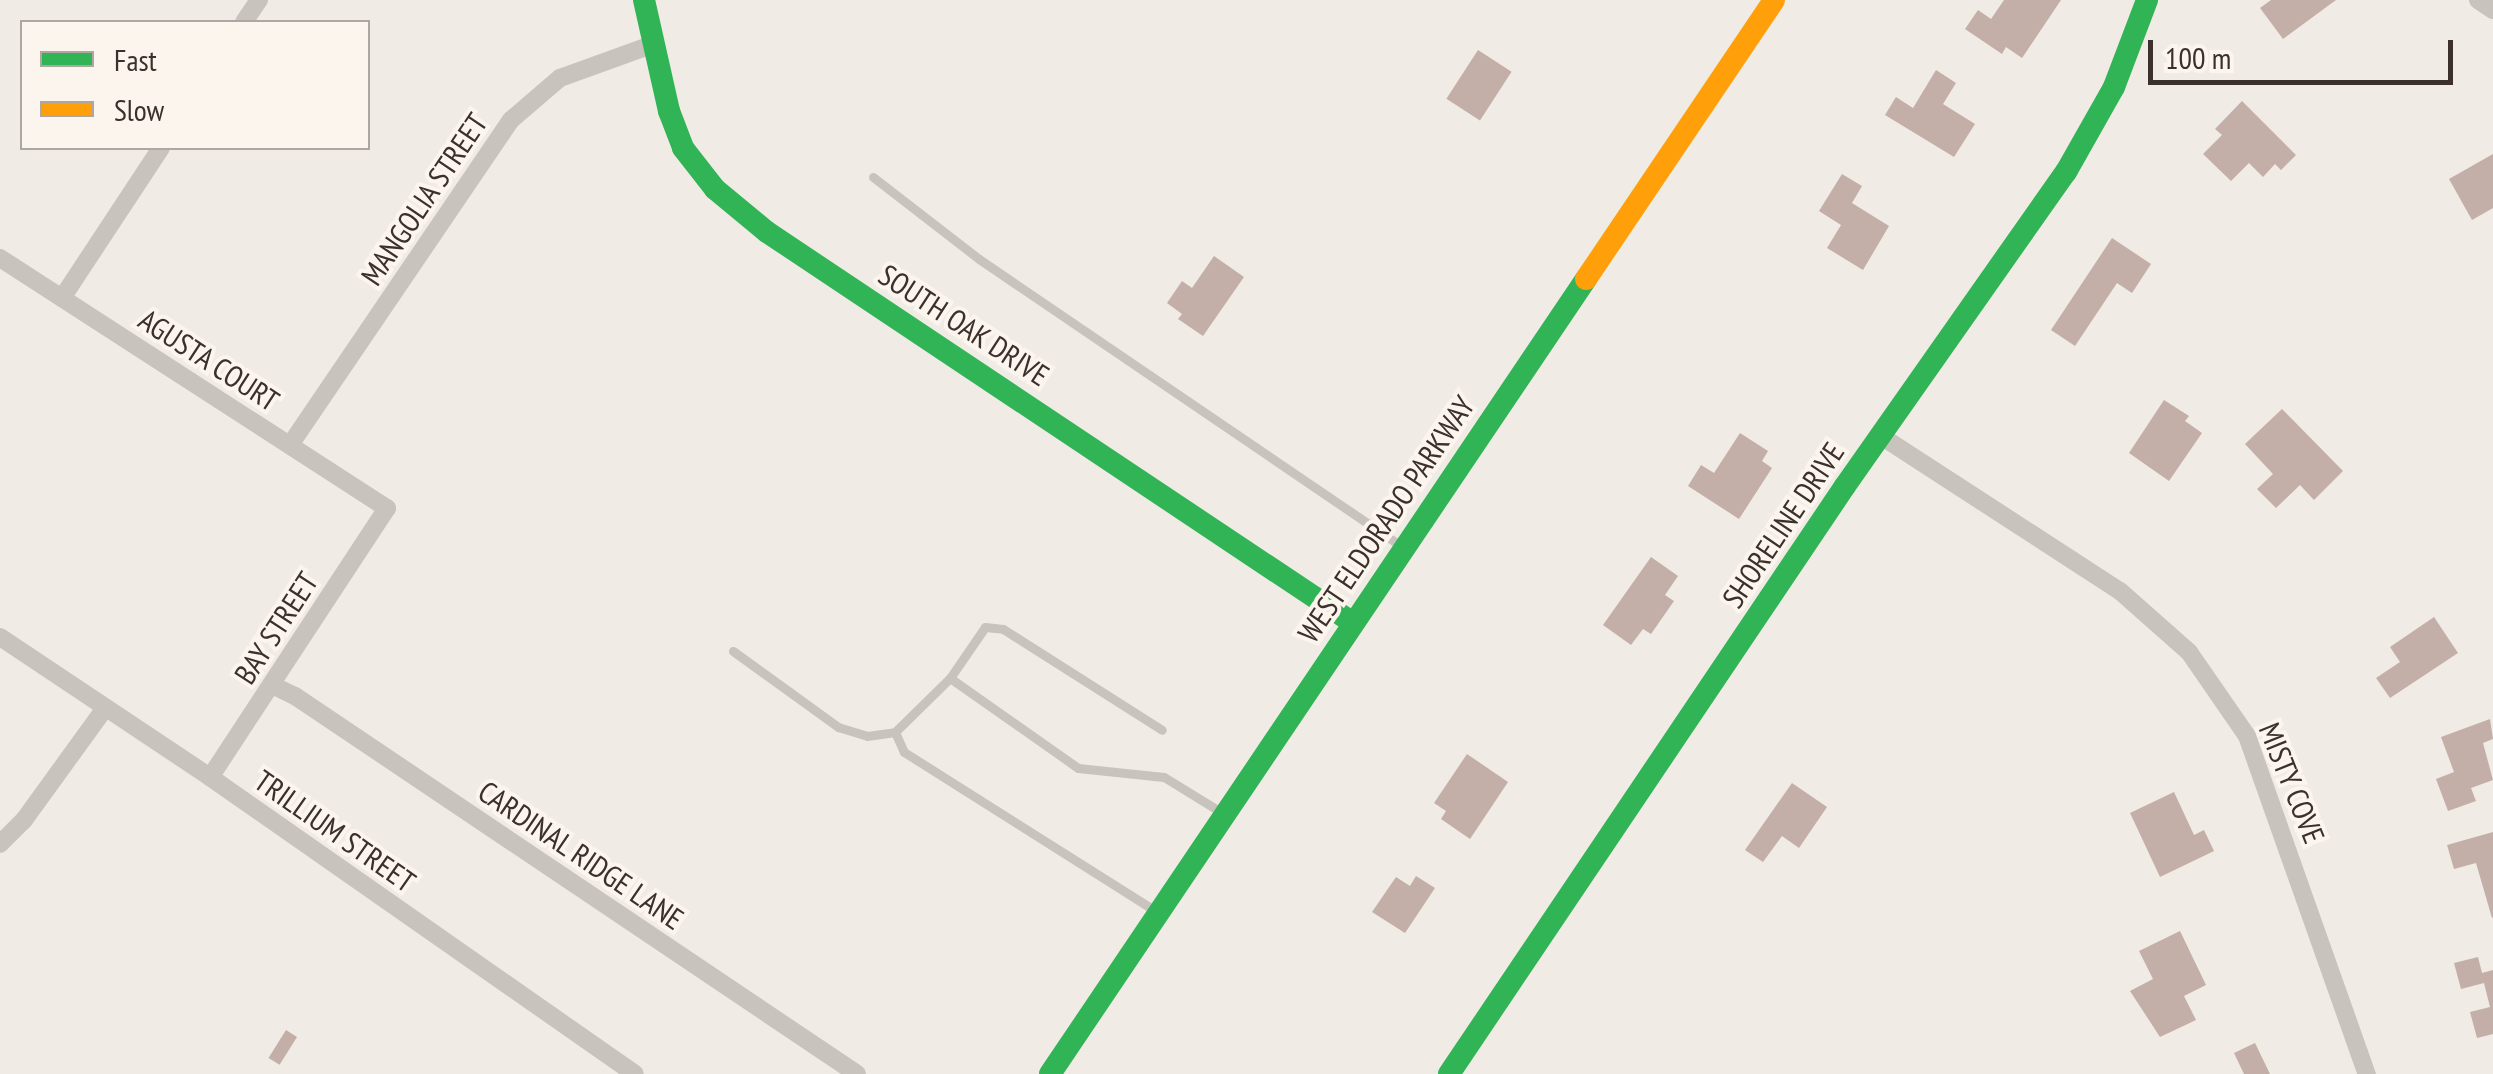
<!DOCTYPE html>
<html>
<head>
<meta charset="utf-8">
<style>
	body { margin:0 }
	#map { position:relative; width:2493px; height:1074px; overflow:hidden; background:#f0ebe5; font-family:"PT Sans Narrow",sans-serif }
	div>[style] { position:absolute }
	.building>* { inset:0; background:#c3afa7; transform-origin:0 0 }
	.lane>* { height:9px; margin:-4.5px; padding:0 4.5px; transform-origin:4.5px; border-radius:4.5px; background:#c9c3be }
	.street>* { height:18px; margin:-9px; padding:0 9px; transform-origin:9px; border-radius:9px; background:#c9c3be }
	.fast>* { height:22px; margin:-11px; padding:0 11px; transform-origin:11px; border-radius:11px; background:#30b455 }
	.slow>* { height:22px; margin:-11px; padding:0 11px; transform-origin:11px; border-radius:11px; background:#ff9f0a }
	span { translate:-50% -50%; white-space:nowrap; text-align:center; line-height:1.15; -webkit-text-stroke:8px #fbf5ee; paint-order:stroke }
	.street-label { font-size:30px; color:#3b302b }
	.legend { position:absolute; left:20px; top:20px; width:350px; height:130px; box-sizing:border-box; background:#fbf5ee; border:2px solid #aea6a0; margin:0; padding:12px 18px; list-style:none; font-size:30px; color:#3b302b }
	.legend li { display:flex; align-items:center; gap:20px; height:50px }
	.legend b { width:50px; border:2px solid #aea6a0 }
	.scale { position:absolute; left:2148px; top:40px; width:305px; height:45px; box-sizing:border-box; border:5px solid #3b302b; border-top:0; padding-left:12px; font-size:30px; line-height:35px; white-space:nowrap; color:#3b302b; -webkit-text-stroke:8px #fbf5ee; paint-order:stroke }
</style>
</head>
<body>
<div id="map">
	<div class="building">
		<div style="clip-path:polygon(2004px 0,2061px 0,2022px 58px,2006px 47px,2002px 54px,1965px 29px,1978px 10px,1991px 19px)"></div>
		<div style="clip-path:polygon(2271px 0,2336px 0,2283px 39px,2260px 8px)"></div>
		<div style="left:1478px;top:50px;width:40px;height:58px;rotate:33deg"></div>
		<div style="clip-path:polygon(1936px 70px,1956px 83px,1943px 104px,1975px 124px,1954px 157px,1885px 115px,1896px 97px,1913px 108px)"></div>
		<div style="clip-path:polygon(2242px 101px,2296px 155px,2281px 170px,2275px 164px,2263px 177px,2249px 163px,2231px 181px,2203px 154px,2222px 135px,2215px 129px)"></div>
		<div style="clip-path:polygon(2493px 154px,2493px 208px,2472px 220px,2449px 179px)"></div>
		<div style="clip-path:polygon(1842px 174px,1862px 186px,1852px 203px,1889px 226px,1863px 270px,1827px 248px,1841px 225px,1819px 211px)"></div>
		<div style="clip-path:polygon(2112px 238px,2151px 264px,2132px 293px,2117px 283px,2075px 346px,2051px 330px)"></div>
		<div style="clip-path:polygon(1214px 256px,1244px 277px,1203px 336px,1178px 319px,1182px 314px,1167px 303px,1182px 281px,1192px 288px)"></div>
		<div style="clip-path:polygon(2164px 400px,2189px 416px,2185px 421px,2202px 433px,2169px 481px,2129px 453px)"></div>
		<div style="clip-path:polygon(2282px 409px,2343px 471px,2314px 500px,2300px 485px,2276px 508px,2257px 489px,2273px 474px,2245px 444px)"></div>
		<div style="clip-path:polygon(1740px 433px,1768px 451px,1762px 461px,1772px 468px,1739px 519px,1688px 486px,1701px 465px,1714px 473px)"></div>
		<div style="clip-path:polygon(1651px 557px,1678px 576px,1665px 595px,1674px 601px,1651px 634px,1643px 629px,1631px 645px,1603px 625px)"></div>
		<div style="clip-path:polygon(2434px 617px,2458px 653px,2390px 698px,2376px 678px,2400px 662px,2390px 647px)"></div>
		<div style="clip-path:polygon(2490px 719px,2493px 739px,2483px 743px,2493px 780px,2471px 788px,2476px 801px,2448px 811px,2436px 779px,2454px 772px,2441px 737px)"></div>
		<div style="clip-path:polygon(1467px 754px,1508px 782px,1470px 839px,1441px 819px,1446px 811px,1434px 803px)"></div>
		<div style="clip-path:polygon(1792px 783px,1827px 807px,1799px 848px,1782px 836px,1763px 862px,1745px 850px)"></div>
		<div style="clip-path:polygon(2174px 792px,2194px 835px,2204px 830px,2214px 851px,2160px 877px,2130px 813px)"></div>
		<div style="clip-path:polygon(2493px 832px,2493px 917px,2492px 918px,2476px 863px,2454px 869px,2447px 845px)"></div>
		<div style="clip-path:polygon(1416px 876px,1435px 888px,1405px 933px,1372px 912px,1396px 877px,1410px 886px)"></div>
		<div style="clip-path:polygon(2180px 931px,2206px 985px,2184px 996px,2196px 1020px,2160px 1037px,2130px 991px,2153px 979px,2139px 951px)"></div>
		<div style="clip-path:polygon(2478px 957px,2482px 973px,2493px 970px,2493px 1034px,2477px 1038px,2470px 1012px,2490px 1007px,2484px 983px,2461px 989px,2454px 963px)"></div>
		<div style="left:286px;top:1030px;width:13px;height:33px;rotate:32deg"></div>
		<div style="clip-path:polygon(2255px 1043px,2270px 1074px,2244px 1074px,2234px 1053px)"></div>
	</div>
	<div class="lane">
		<div style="left:873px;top:177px;width:134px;rotate:37.7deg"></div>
		<div style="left:979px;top:259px;width:510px;rotate:34.22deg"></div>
		<div style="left:733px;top:651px;width:130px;rotate:35.9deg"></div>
		<div style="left:838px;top:727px;width:30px;rotate:17deg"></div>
		<div style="left:867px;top:736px;width:28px;rotate:-8deg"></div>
		<div style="left:895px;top:732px;width:77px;rotate:-44.5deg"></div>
		<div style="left:950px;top:678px;width:62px;rotate:-55.5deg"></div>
		<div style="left:985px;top:627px;width:18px;rotate:6deg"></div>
		<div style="left:1003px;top:629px;width:188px;rotate:32.4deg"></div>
		<div style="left:950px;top:678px;width:156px;rotate:35.1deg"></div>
		<div style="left:1078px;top:768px;width:86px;rotate:6deg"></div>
		<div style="left:1164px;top:777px;width:67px;rotate:31.6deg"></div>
		<div style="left:895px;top:732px;width:22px;rotate:66deg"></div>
		<div style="left:904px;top:752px;width:296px;rotate:32.3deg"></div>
	</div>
	<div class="street">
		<div style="left:2478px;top:0;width:18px;rotate:34deg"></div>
		<div style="left:244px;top:22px;width:27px;rotate:-56deg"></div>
		<div style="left:0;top:258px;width:461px;rotate:32.9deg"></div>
		<div style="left:387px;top:508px;width:322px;rotate:123.3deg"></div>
		<div style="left:62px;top:298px;width:180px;rotate:-56.6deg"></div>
		<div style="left:1881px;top:436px;width:285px;rotate:33deg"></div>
		<div style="left:2120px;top:591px;width:92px;rotate:41.5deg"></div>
		<div style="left:2189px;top:652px;width:102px;rotate:55.4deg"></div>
		<div style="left:2247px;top:736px;width:359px;rotate:70.5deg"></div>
		<div style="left:290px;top:445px;width:393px;rotate:-55.8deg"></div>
		<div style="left:511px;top:120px;width:65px;rotate:-40.6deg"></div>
		<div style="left:560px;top:78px;width:100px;rotate:-19.9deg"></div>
		<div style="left:0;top:637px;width:252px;rotate:33.7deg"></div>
		<div style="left:210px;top:777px;width:518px;rotate:34.95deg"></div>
		<div style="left:272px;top:685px;width:25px;rotate:26deg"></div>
		<div style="left:295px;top:696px;width:677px;rotate:33.92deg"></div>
		<div style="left:0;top:844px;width:34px;rotate:-45deg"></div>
		<div style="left:24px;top:820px;width:138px;rotate:-54.1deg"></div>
	</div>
	<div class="fast">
		<div style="left:644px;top:0;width:114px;rotate:77.3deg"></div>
		<div style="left:669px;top:111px;width:40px;rotate:69deg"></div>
		<div style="left:683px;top:148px;width:52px;rotate:52deg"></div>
		<div style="left:715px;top:189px;width:67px;rotate:39.6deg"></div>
		<div style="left:767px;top:232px;width:704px;rotate:33.71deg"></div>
		<div style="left:1050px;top:1074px;width:959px;rotate:-56.01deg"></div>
		<div style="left:1449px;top:1074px;width:709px;rotate:-56.04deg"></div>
		<div style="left:1845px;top:486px;width:384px;rotate:-54.9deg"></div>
		<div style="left:2066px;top:172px;width:98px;rotate:-60.5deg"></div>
		<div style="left:2114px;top:87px;width:93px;rotate:-69.2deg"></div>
	</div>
	<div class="slow">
		<div style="left:1586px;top:279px;width:336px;rotate:-56deg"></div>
	</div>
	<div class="street-label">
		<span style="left:424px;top:199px;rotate:-56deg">MANGOLIA STREET</span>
		<span style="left:964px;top:325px;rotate:33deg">SOUTH OAK DRIVE</span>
		<span style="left:209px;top:360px;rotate:33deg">AGUSTA COURT</span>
		<span style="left:1386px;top:519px;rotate:-56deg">WEST ELDORADO PARKWAY</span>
		<span style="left:1783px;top:525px;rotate:-56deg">SHORELINE DRIVE</span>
		<span style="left:276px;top:628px;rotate:-57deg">BAY STREET</span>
		<span style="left:2292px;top:783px;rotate:68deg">MISTY COVE</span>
		<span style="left:335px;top:831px;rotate:35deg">TRILLIUM STREET</span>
		<span style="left:581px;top:855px;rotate:34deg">CARDINAL RIDGE LANE</span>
	</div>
	<ul class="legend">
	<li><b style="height:12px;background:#30b455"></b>Fast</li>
	<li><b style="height:12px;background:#ff9f0a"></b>Slow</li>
	</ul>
	<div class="scale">100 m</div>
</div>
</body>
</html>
